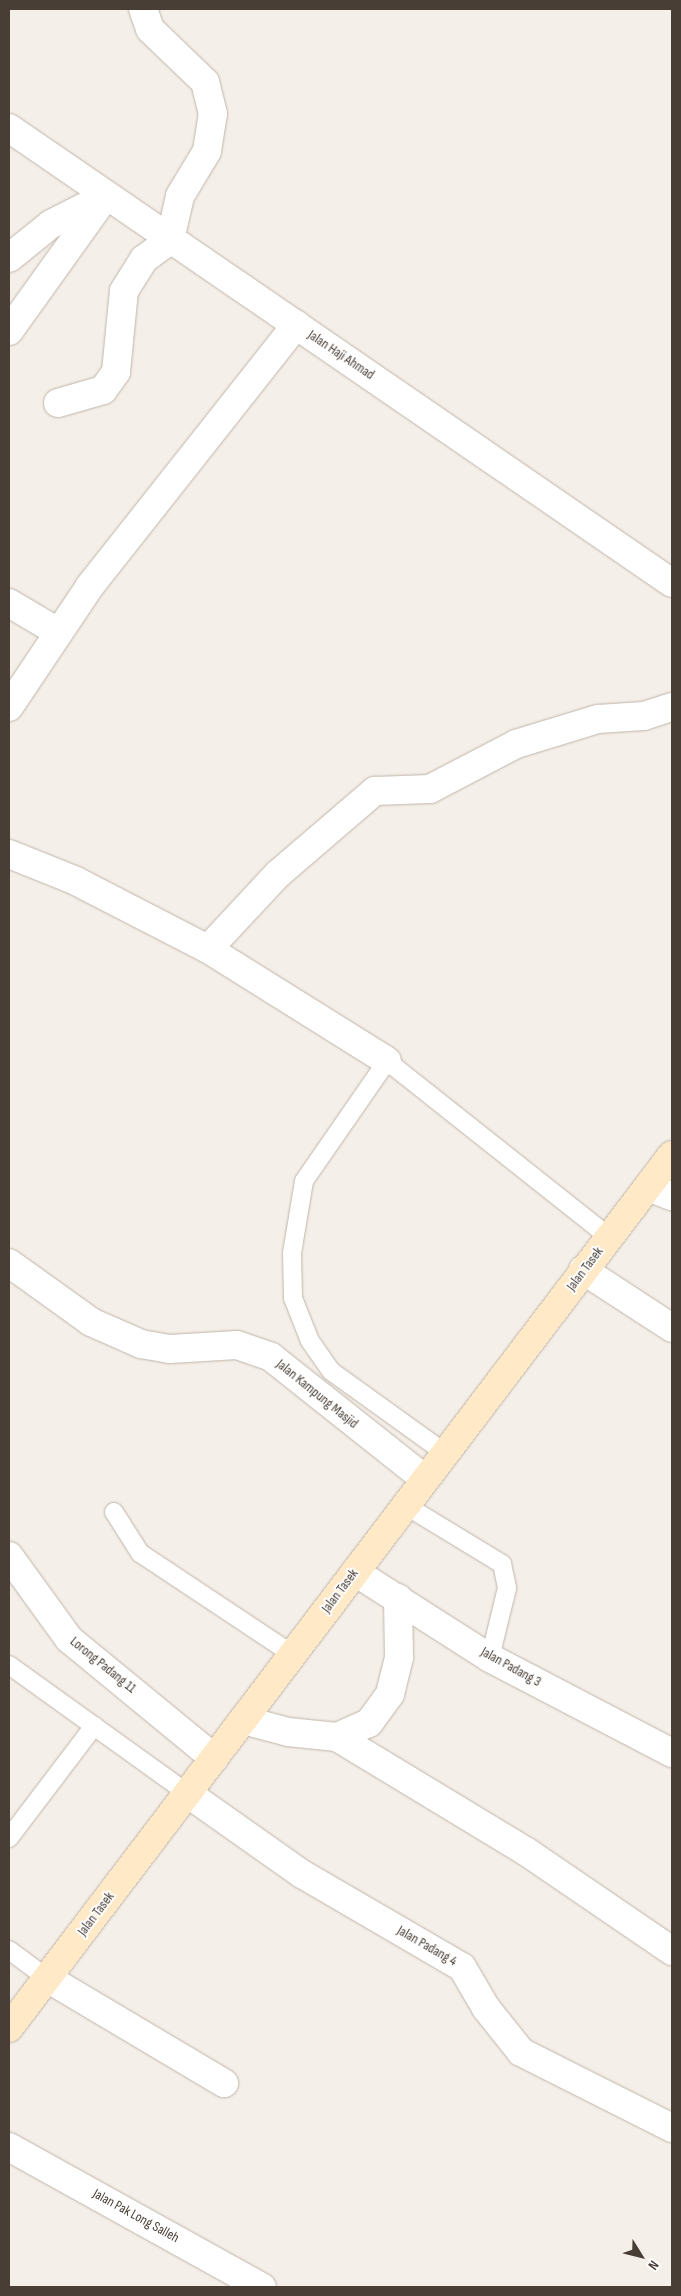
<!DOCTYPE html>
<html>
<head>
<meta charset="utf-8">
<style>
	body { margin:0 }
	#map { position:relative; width:681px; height:2296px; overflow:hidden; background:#f4efe8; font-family:"Sofia Sans Condensed",sans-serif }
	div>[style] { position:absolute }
	.roads { filter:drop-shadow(0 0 1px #c0b5aa) drop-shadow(0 0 1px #c0b5aa) }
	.lane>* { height:18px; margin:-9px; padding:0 9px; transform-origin:9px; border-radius:9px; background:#fff }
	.street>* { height:28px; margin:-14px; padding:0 14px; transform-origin:14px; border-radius:14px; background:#fff }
	.secondary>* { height:28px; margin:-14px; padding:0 14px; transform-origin:14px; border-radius:14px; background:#ffe9c7 }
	span { translate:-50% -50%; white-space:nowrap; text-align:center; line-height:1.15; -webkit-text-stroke:4px #fff; paint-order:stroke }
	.street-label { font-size:14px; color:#483e36 }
	.frame { position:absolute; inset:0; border:10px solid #483e36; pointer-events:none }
	.north { position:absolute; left:616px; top:2231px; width:50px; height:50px; -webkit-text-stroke:4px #fff; paint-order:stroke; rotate:126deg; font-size:14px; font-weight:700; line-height:20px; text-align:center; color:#483e36 }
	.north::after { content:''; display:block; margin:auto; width:18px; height:22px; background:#483e36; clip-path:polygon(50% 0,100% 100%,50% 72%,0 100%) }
</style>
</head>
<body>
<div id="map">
	<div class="roads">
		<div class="lane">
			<div style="left:445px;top:1453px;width:140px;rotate:-144.3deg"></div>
			<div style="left:331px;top:1371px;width:37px;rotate:-125deg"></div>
			<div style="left:310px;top:1341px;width:46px;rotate:-111.6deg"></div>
			<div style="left:293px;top:1298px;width:45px;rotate:-91.3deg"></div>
			<div style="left:292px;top:1253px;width:73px;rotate:-80.5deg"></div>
			<div style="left:304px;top:1181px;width:146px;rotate:-55.3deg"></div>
			<div style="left:387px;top:1061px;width:283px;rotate:38.4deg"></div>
			<div style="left:405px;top:1505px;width:114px;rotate:31.3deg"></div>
			<div style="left:502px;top:1564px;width:25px;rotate:78deg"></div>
			<div style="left:507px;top:1588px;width:72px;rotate:103.7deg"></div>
			<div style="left:114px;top:1512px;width:49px;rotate:57.6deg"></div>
			<div style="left:140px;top:1553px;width:182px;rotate:33.6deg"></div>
			<div style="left:9px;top:1665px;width:219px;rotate:35.7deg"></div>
			<div style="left:9px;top:1838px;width:141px;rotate:-52.8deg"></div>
			<div style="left:9px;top:1950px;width:47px;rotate:36.4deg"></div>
		</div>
		<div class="street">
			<div style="left:9px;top:128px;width:804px;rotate:34.46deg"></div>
			<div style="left:9px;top:258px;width:54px;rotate:-39deg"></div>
			<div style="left:51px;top:224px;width:57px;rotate:-27deg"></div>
			<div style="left:9px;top:331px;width:165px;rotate:-54.4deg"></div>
			<div style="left:58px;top:403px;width:47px;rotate:-16.1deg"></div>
			<div style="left:103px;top:390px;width:22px;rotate:-54deg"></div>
			<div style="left:116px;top:372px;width:81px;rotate:-84.4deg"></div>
			<div style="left:124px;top:291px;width:38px;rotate:-58deg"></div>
			<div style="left:144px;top:259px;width:32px;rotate:-36deg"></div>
			<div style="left:170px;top:240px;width:45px;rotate:-77.2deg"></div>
			<div style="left:180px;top:196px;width:52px;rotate:-59deg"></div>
			<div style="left:207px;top:151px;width:37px;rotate:-81deg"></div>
			<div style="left:213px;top:114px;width:33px;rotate:-104deg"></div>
			<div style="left:205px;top:82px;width:76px;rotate:-136.1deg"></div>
			<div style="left:150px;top:29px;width:21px;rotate:-109deg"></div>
			<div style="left:9px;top:603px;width:57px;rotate:30.6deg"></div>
			<div style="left:9px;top:707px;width:146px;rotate:-56.2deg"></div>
			<div style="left:90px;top:586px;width:333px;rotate:-51.7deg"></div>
			<div style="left:9px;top:854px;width:72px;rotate:21.9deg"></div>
			<div style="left:76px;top:881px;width:148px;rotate:27.3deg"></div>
			<div style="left:208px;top:949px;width:211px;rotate:32deg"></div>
			<div style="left:208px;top:949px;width:103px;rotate:-47deg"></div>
			<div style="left:278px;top:874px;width:128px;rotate:-40.6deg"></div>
			<div style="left:375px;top:791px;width:55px;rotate:-2.1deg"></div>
			<div style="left:430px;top:789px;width:97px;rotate:-27.6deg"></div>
			<div style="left:516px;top:744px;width:86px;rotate:-17deg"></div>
			<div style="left:598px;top:719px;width:46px;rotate:-3.7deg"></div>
			<div style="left:644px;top:716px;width:29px;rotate:-18deg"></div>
			<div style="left:648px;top:1187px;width:26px;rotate:21deg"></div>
			<div style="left:9px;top:1263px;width:101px;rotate:35.7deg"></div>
			<div style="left:91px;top:1322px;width:55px;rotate:23.7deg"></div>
			<div style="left:141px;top:1344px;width:29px;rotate:10deg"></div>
			<div style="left:170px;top:1349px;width:67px;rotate:-3.4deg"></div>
			<div style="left:237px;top:1345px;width:36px;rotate:19deg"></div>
			<div style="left:271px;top:1357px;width:196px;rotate:38.4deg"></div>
			<div style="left:583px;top:1270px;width:106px;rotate:33.1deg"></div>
			<div style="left:9px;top:1556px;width:102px;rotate:54.1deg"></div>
			<div style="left:69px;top:1639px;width:188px;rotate:39.4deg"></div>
			<div style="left:355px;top:1572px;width:160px;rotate:32.5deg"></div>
			<div style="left:490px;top:1658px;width:205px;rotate:27.6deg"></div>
			<div style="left:243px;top:1720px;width:47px;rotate:14.9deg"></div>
			<div style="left:288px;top:1732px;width:49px;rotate:5.8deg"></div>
			<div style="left:337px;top:1737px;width:222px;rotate:31.2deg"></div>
			<div style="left:527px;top:1852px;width:176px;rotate:34.3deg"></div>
			<div style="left:337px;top:1737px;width:35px;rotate:-24deg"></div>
			<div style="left:369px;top:1723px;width:36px;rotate:-54deg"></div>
			<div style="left:390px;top:1694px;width:38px;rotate:-76deg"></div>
			<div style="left:399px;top:1657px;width:59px;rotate:-91deg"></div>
			<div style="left:187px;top:1793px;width:141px;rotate:35.2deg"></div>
			<div style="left:302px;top:1874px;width:185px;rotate:30.2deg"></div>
			<div style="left:462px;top:1967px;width:48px;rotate:59.7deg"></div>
			<div style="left:486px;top:2008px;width:56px;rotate:51.5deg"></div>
			<div style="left:521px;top:2052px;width:169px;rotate:26.7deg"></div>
			<div style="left:47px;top:1978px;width:206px;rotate:30.7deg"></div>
			<div style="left:9px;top:2147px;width:289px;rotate:29deg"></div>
		</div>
		<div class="secondary">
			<div style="left:9px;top:2028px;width:1096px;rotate:-52.79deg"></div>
		</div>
	</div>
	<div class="street-label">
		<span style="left:341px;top:355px;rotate:34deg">Jalan Haji Ahmad</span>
		<span style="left:585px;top:1269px;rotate:-53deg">Jalan Tasek</span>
		<span style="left:317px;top:1394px;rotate:39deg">Jalan Kampung Masjid</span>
		<span style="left:340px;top:1591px;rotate:-53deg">Jalan Tasek</span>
		<span style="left:103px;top:1665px;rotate:39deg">Lorong Padang 11</span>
		<span style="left:511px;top:1667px;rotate:29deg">Jalan Padang 3</span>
		<span style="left:96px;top:1914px;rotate:-53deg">Jalan Tasek</span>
		<span style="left:427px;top:1946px;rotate:30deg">Jalan Padang 4</span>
		<span style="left:136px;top:2216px;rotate:29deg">Jalan Pak Long Salleh</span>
	</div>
	<div class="frame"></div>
	<div class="north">N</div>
</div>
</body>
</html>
